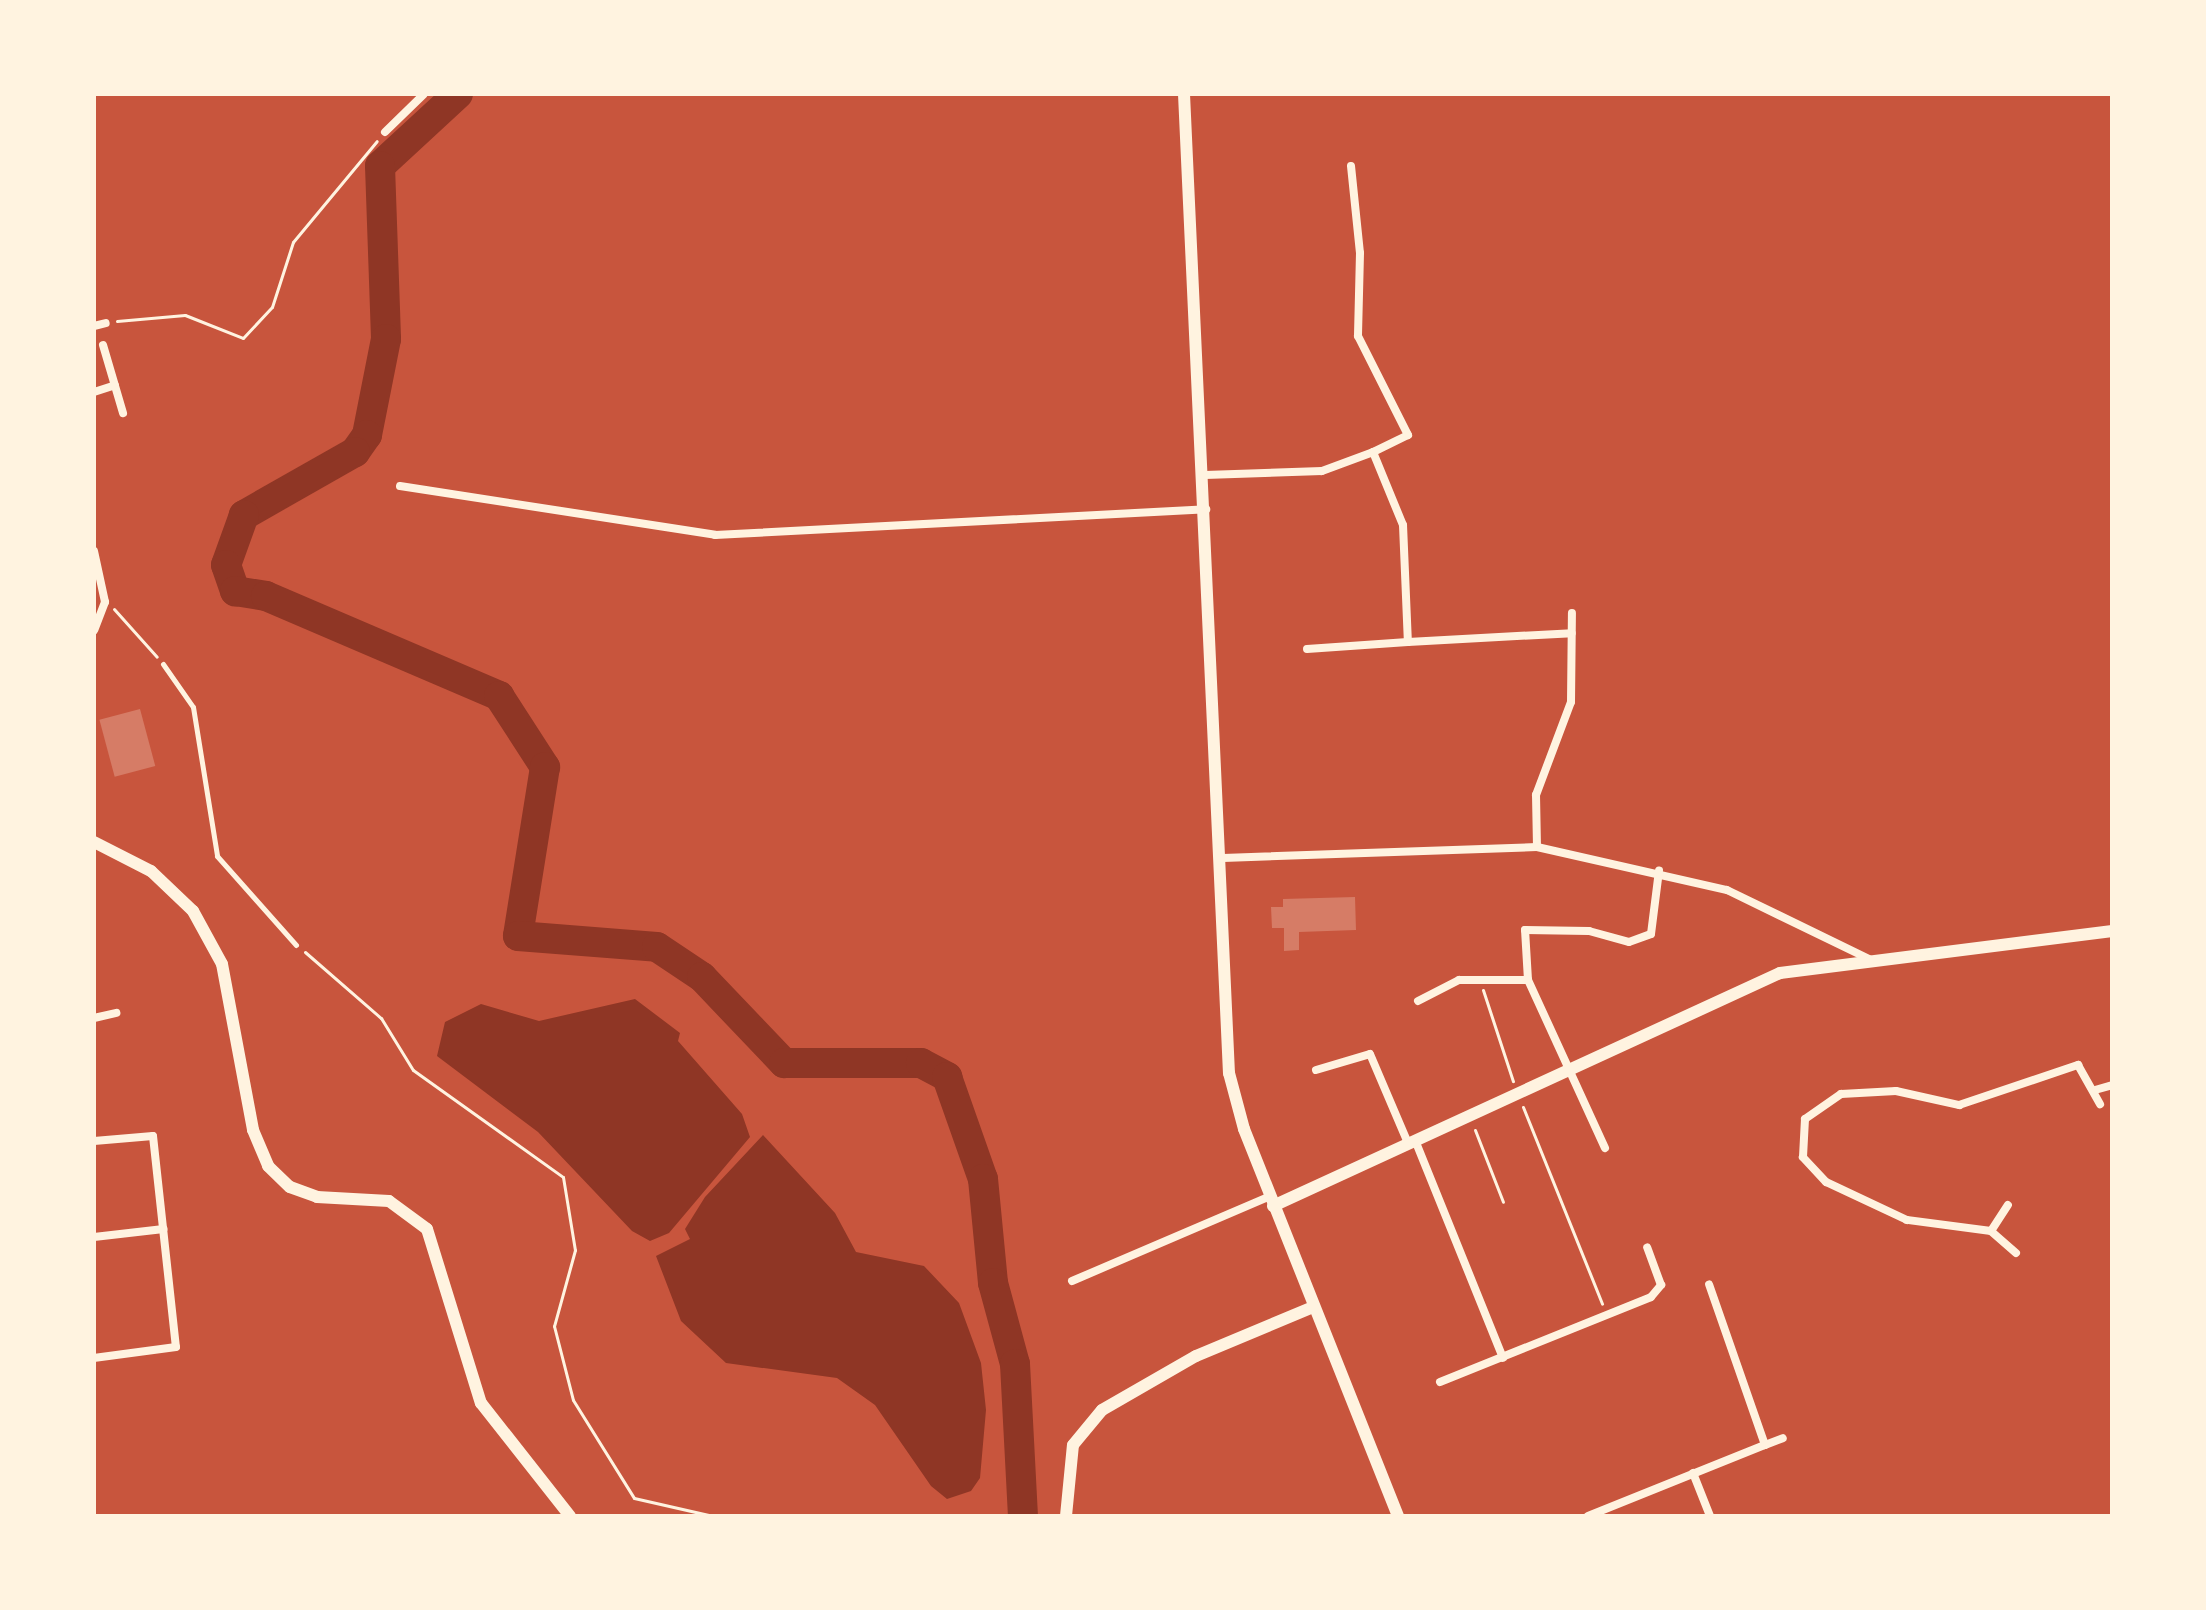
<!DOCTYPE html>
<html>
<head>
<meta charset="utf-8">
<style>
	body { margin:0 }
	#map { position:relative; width:2206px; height:1610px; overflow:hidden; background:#c8553d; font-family:Poppins,sans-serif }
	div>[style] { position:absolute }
	.water>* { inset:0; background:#8f3625 }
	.river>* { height:30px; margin:-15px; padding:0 15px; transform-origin:15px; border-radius:15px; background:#8f3625 }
	.building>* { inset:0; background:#d67c66; transform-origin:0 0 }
	.path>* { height:3px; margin:-1.5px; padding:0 1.5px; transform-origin:1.5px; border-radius:1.5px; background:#fff3e0 }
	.service>* { height:5px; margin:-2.5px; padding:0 2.5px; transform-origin:2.5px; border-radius:2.5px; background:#fff3e0 }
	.minor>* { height:8px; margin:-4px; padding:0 4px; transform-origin:4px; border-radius:4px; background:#fff3e0 }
	.tertiary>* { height:12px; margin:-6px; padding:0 6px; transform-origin:6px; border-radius:6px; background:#fff3e0 }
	span { translate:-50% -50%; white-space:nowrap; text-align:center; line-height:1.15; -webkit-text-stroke:7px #fff3e0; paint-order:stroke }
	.frame { position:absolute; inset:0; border:96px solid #fff3e0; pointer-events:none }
</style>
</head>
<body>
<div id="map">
	<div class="water">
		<div style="clip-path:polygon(635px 999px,680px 1033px,678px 1041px,742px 1114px,750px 1137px,669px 1233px,650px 1241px,632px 1231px,538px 1132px,437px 1056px,445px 1022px,481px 1004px,539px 1021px)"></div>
		<div style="clip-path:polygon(763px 1135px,835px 1213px,856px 1252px,924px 1266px,959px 1303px,981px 1363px,986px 1410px,980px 1478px,971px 1491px,947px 1499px,931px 1486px,875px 1405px,837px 1378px,726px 1363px,681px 1321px,656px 1256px,690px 1239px,685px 1229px,705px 1197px)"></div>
	</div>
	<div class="river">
		<div style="left:458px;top:94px;width:106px;rotate:137.3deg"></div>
		<div style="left:380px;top:166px;width:173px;rotate:88deg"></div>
		<div style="left:386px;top:339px;width:98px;rotate:101.2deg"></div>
		<div style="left:367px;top:435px;width:21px;rotate:125deg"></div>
		<div style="left:355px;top:452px;width:128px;rotate:150.4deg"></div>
		<div style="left:244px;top:515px;width:53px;rotate:109.8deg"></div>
		<div style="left:226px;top:565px;width:28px;rotate:71deg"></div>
		<div style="left:235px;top:591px;width:31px;rotate:9deg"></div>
		<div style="left:266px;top:596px;width:254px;rotate:23.2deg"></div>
		<div style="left:499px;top:696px;width:85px;rotate:57.1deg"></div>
		<div style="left:545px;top:767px;width:171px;rotate:99.1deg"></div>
		<div style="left:518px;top:936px;width:139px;rotate:4.5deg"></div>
		<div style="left:657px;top:947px;width:54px;rotate:33.7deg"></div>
		<div style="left:702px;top:977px;width:119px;rotate:46.4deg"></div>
		<div style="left:784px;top:1063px;width:137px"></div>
		<div style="left:921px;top:1063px;width:30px;rotate:28deg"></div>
		<div style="left:947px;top:1077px;width:108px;rotate:70.6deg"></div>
		<div style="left:983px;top:1179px;width:104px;rotate:84.5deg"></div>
		<div style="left:993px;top:1283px;width:84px;rotate:74.8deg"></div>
		<div style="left:1015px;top:1364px;width:152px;rotate:87deg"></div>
	</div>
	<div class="building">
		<div style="left:140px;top:709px;width:59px;height:42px;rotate:75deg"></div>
		<div style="clip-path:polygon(1355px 897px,1356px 930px,1299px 932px,1299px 950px,1284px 951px,1284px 928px,1272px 928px,1271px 907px,1283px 907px,1283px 899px)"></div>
	</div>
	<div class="path">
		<div style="left:117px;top:321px;width:68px;rotate:-5deg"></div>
		<div style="left:185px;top:315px;width:62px;rotate:21.6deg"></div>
		<div style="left:243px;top:338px;width:42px;rotate:-46.9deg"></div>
		<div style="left:272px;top:307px;width:68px;rotate:-72.1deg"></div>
		<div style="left:293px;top:242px;width:131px;rotate:-50.3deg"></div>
		<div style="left:114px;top:609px;width:64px;rotate:48.1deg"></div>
		<div style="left:305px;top:952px;width:101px;rotate:41deg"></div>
		<div style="left:381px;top:1018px;width:61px;rotate:58.4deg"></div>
		<div style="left:413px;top:1070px;width:184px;rotate:35.5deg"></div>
		<div style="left:563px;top:1177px;width:74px;rotate:80.7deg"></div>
		<div style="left:575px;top:1250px;width:79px;rotate:105.4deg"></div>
		<div style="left:554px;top:1326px;width:76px;rotate:75.6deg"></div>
		<div style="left:573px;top:1400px;width:115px;rotate:58.1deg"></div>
		<div style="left:634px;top:1498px;width:81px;rotate:12.8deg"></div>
		<div style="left:1483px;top:990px;width:96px;rotate:71.8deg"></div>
		<div style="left:1523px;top:1107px;width:212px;rotate:68.1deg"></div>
		<div style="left:1475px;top:1130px;width:77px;rotate:68.7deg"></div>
	</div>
	<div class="service">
		<div style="left:163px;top:664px;width:52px;rotate:55.1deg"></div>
		<div style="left:193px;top:707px;width:151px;rotate:80.8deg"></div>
		<div style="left:217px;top:856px;width:119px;rotate:48.4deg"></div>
	</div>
	<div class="minor">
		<div style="left:385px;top:132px;width:54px;rotate:-44.3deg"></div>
		<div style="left:1351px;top:166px;width:87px;rotate:84.1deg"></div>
		<div style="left:1360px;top:253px;width:83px;rotate:91.4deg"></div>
		<div style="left:1358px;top:336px;width:111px;rotate:63.2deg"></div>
		<div style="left:1408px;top:435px;width:39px;rotate:154deg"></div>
		<div style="left:94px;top:326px;width:12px;rotate:-14deg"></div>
		<div style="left:103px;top:345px;width:71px;rotate:73.6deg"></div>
		<div style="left:94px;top:392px;width:22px;rotate:-18deg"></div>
		<div style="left:1205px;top:475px;width:117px;rotate:-2deg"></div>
		<div style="left:1322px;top:471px;width:54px;rotate:-20.4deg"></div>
		<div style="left:1373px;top:452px;width:79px;rotate:67.7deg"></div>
		<div style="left:1403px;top:525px;width:117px;rotate:87.6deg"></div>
		<div style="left:1408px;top:642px;width:164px;rotate:-3.1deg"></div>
		<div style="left:400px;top:486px;width:319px;rotate:8.8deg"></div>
		<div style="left:715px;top:535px;width:492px;rotate:-3deg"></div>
		<div style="left:94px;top:551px;width:52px;rotate:77.8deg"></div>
		<div style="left:105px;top:602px;width:30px;rotate:111deg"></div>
		<div style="left:1307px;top:649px;width:101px;rotate:-4deg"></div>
		<div style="left:1537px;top:847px;width:52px;rotate:-91.1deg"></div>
		<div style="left:1536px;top:795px;width:99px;rotate:-69.4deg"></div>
		<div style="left:1571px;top:702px;width:89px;rotate:-89.4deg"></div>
		<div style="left:1223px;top:858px;width:314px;rotate:-2deg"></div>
		<div style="left:1537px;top:847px;width:195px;rotate:12.8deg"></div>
		<div style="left:1727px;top:890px;width:162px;rotate:25.9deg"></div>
		<div style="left:1418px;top:1001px;width:46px;rotate:-27.1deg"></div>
		<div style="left:1459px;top:980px;width:69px"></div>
		<div style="left:94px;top:1018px;width:23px;rotate:-13deg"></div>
		<div style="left:1316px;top:1070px;width:56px;rotate:-16.5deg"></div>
		<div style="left:1370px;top:1054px;width:97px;rotate:66.9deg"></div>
		<div style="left:2095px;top:1090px;width:18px;rotate:-16deg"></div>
		<div style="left:1415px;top:1140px;width:235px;rotate:68deg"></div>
		<div style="left:94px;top:1141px;width:59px;rotate:-4.8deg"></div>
		<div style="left:153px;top:1136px;width:212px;rotate:83.8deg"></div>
		<div style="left:176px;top:1347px;width:83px;rotate:172.4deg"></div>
		<div style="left:1605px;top:1148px;width:185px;rotate:-114.6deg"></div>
		<div style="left:1528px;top:980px;width:50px;rotate:-93.4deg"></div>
		<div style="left:1525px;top:930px;width:64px;rotate:0.9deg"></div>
		<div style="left:1589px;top:931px;width:41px;rotate:15.4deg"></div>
		<div style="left:1629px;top:942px;width:23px;rotate:-20deg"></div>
		<div style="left:1651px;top:934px;width:64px;rotate:-82.8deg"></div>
		<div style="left:1991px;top:1231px;width:31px;rotate:-57deg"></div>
		<div style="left:94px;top:1237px;width:70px;rotate:-6.5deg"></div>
		<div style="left:2016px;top:1253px;width:33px;rotate:-139deg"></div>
		<div style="left:1991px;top:1231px;width:85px;rotate:-172.5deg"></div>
		<div style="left:1907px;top:1220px;width:89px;rotate:-154.9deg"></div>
		<div style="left:1826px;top:1182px;width:34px;rotate:-133deg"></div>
		<div style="left:1803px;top:1157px;width:38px;rotate:-87deg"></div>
		<div style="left:1805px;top:1119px;width:44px;rotate:-34.8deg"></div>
		<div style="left:1841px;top:1094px;width:55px;rotate:-3.1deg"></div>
		<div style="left:1896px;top:1091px;width:65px;rotate:12.5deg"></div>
		<div style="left:1959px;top:1105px;width:126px;rotate:-18.6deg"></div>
		<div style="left:2078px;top:1065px;width:45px;rotate:60.6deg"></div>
		<div style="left:1072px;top:1281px;width:215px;rotate:-23.2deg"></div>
		<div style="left:1440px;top:1382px;width:227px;rotate:-21.9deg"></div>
		<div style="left:1651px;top:1297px;width:16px;rotate:-50deg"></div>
		<div style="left:1661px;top:1285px;width:40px;rotate:-110.2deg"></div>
		<div style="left:1765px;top:1445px;width:19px;rotate:-21deg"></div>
		<div style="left:1693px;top:1473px;width:46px;rotate:68.4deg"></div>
		<div style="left:1588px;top:1516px;width:191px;rotate:-21.9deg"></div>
		<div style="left:1765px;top:1445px;width:170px;rotate:-109.2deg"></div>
	</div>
	<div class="tertiary">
		<div style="left:1184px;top:94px;width:980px;rotate:87.37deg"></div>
		<div style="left:1229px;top:1073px;width:58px;rotate:75deg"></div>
		<div style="left:1244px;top:1129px;width:417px;rotate:68.3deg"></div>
		<div style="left:94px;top:842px;width:64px;rotate:27deg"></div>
		<div style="left:151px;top:871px;width:58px;rotate:43.6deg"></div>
		<div style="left:193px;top:911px;width:60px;rotate:61.3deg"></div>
		<div style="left:222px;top:964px;width:169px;rotate:79.4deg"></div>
		<div style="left:253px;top:1130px;width:39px;rotate:67deg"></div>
		<div style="left:268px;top:1166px;width:30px;rotate:44deg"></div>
		<div style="left:290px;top:1187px;width:29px;rotate:20deg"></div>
		<div style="left:317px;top:1197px;width:72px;rotate:3.2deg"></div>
		<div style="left:389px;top:1201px;width:47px;rotate:36.4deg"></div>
		<div style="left:427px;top:1229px;width:182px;rotate:72.8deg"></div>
		<div style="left:481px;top:1403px;width:144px;rotate:51.8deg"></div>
		<div style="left:1273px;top:1206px;width:558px;rotate:-24.68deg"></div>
		<div style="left:1780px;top:973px;width:335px;rotate:-7.2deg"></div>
		<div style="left:1066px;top:1516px;width:71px;rotate:-84.4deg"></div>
		<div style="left:1073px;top:1445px;width:45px;rotate:-50.4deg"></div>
		<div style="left:1102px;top:1410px;width:108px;rotate:-29.9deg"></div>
		<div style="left:1196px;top:1356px;width:127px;rotate:-22.7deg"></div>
	</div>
	<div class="frame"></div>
</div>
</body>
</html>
